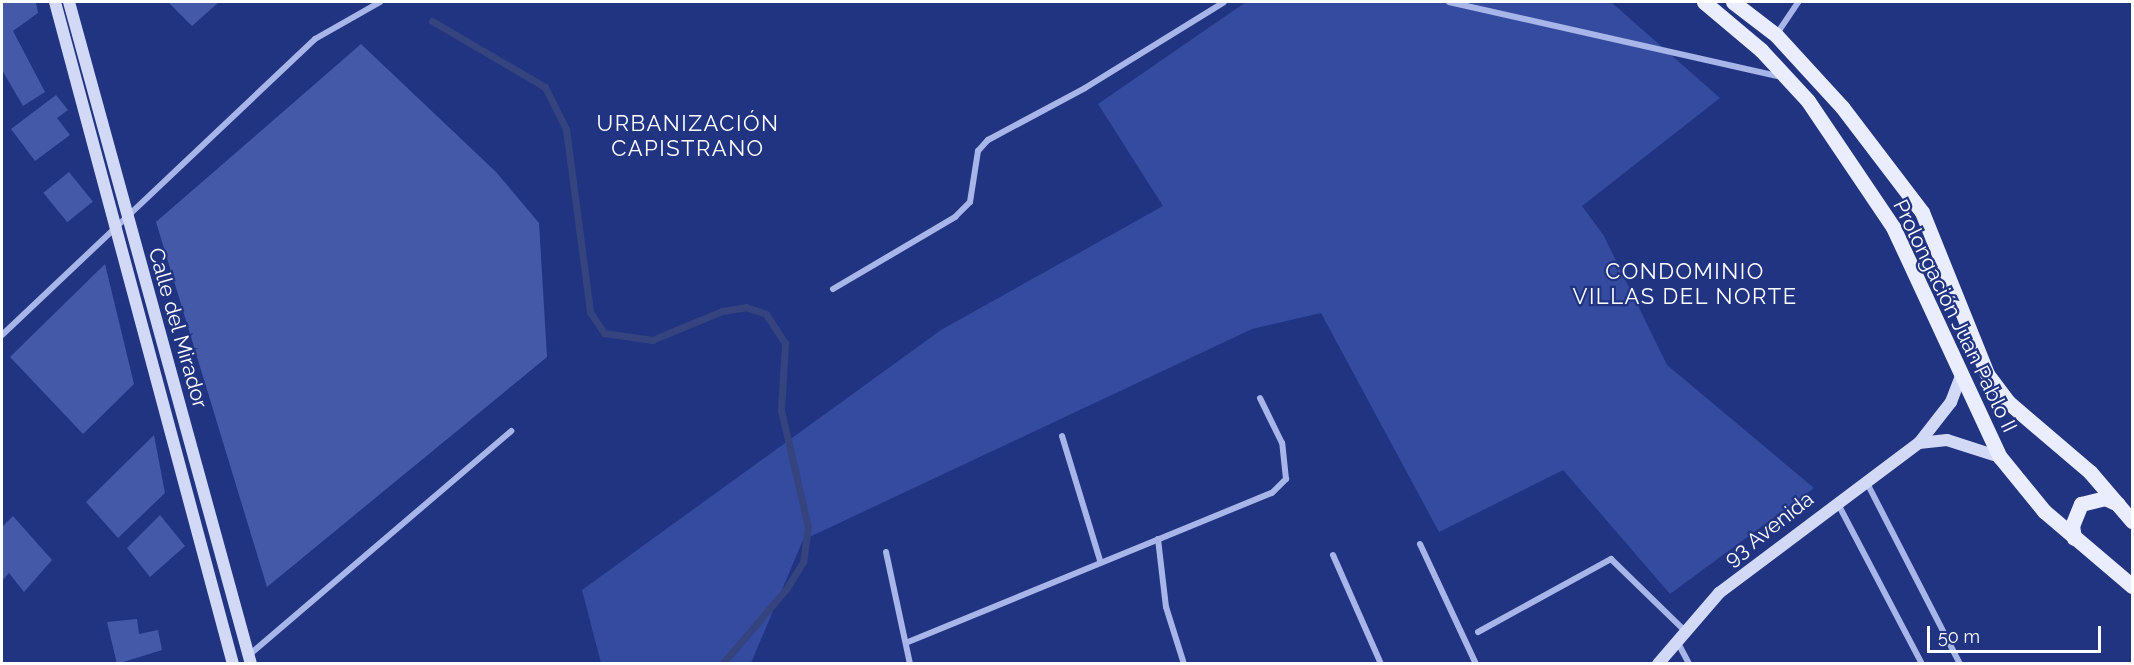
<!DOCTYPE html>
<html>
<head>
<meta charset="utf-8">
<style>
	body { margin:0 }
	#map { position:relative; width:2134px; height:665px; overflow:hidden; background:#213482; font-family:Raleway,sans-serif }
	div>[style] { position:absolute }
	.green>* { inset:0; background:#344ba0 }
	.stream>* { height:7px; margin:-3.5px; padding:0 3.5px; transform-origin:3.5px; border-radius:3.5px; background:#35437e }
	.building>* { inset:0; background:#4559a9; transform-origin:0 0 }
	.street>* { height:6px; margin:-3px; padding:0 3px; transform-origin:3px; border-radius:3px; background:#a7b5e8 }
	.secondary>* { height:12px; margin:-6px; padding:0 6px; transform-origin:6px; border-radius:6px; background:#d2d9f7 }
	.primary>* { height:15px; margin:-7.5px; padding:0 7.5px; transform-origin:7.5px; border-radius:7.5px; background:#eaedfe }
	span { translate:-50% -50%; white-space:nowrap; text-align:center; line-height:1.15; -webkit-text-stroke:4.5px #213482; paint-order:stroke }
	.street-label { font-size:21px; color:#fff }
	.neighbourhood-label { font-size:22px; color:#fff; letter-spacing:1.5px }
	.frame { position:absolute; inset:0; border:3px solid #fff; pointer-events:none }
	.scale { position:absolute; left:1927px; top:626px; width:174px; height:27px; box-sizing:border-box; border:3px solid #fff; border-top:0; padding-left:8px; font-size:18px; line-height:21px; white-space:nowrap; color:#fff; -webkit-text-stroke:4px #213482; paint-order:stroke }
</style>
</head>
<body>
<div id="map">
	<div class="green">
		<div style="clip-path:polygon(1246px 2px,1611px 2px,1720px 98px,1582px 206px,1604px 236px,1667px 365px,1814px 488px,1670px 594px,1563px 470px,1439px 532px,1321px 313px,1252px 329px,803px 540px,751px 663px,601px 663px,582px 590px,941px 330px,1163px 206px,1098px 104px)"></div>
	</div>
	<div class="stream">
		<div style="left:432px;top:21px;width:131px;rotate:30.3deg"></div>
		<div style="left:545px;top:87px;width:47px;rotate:63.4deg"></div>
		<div style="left:566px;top:129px;width:185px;rotate:82.5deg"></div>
		<div style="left:590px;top:312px;width:25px;rotate:56deg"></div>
		<div style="left:604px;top:333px;width:49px;rotate:8.3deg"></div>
		<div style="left:652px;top:340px;width:76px;rotate:-22.5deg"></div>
		<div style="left:722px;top:311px;width:24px;rotate:-9deg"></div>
		<div style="left:746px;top:307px;width:21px;rotate:19deg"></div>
		<div style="left:766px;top:314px;width:35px;rotate:57deg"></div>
		<div style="left:785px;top:343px;width:67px;rotate:93.4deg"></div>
		<div style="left:781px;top:410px;width:120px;rotate:77deg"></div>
		<div style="left:808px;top:527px;width:35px;rotate:98deg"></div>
		<div style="left:803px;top:562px;width:31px;rotate:122deg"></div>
		<div style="left:787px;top:588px;width:100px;rotate:130.5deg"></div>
	</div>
	<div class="building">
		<div style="clip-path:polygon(2px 2px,36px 2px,38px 13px,13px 31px,45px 92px,23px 106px,2px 70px)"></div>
		<div style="clip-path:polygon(168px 2px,219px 2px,192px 26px)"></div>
		<div style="clip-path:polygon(361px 44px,496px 172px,539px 223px,547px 357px,267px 587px,156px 222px)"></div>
		<div style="clip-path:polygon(56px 95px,68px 110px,57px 118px,70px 135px,35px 161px,11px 129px)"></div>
		<div style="left:69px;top:172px;width:38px;height:33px;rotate:51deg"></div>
		<div style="clip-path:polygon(105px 264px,134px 384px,83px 434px,10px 357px)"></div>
		<div style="clip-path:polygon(154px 435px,165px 493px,118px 538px,86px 502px)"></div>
		<div style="clip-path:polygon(160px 515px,185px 546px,150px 577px,127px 548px)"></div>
		<div style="clip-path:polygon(13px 516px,52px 560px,24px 592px,9px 573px,2px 581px,2px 527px)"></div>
		<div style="clip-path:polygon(137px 619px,139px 634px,158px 630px,162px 650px,117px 664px,107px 622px)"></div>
	</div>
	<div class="street">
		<div style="left:1449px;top:2px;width:341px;rotate:12.7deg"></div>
		<div style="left:1776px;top:35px;width:40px;rotate:-56deg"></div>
		<div style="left:833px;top:289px;width:142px;rotate:-30.5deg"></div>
		<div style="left:955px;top:217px;width:21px;rotate:-45deg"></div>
		<div style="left:970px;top:202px;width:52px;rotate:-81.1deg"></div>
		<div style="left:978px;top:151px;width:15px;rotate:-48deg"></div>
		<div style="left:988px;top:140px;width:110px;rotate:-28.2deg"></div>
		<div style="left:1085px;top:88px;width:163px;rotate:-31.7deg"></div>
		<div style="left:2px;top:335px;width:431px;rotate:-43.4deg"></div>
		<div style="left:315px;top:39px;width:75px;rotate:-29.6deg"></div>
		<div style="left:1062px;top:436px;width:130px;rotate:73deg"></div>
		<div style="left:1867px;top:483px;width:203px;rotate:62.8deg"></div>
		<div style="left:1837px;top:502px;width:183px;rotate:62.3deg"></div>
		<div style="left:1158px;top:539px;width:68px;rotate:83.3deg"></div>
		<div style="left:1166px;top:607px;width:60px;rotate:72.5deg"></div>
		<div style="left:1420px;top:544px;width:132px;rotate:65deg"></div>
		<div style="left:886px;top:552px;width:115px;rotate:77.9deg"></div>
		<div style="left:1333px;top:555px;width:119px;rotate:66.2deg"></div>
		<div style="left:1478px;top:632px;width:152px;rotate:-28.8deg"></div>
		<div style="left:1611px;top:559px;width:106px;rotate:44.2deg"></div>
		<div style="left:908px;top:642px;width:393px;rotate:-22.3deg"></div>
		<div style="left:1272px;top:493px;width:20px;rotate:-45deg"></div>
		<div style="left:1286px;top:479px;width:36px;rotate:-96deg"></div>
		<div style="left:1282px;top:443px;width:50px;rotate:-116.1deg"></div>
		<div style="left:1678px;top:643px;width:24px;rotate:62deg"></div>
		<div style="left:249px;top:655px;width:345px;rotate:-40.5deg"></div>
	</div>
	<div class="secondary">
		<div style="left:55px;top:2px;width:686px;rotate:74.95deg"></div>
		<div style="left:69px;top:2px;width:687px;rotate:74.63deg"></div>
		<div style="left:1919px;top:443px;width:28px;rotate:-6deg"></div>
		<div style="left:1947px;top:440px;width:56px;rotate:17.8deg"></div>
		<div style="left:1658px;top:664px;width:94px;rotate:-49.3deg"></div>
		<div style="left:1719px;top:593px;width:250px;rotate:-36.9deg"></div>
		<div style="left:1919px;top:443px;width:52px;rotate:-52deg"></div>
		<div style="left:1951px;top:402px;width:25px;rotate:-69deg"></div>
	</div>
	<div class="primary">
		<div style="left:1704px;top:2px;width:75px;rotate:40.1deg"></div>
		<div style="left:1761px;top:50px;width:69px;rotate:47.3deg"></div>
		<div style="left:1808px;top:101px;width:152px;rotate:56deg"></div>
		<div style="left:1893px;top:227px;width:254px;rotate:65.1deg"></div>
		<div style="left:2000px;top:457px;width:70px;rotate:50.8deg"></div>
		<div style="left:2044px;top:511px;width:116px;rotate:40.4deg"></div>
		<div style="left:1733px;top:2px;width:54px;rotate:37.5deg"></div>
		<div style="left:1776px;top:35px;width:98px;rotate:47.5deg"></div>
		<div style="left:1842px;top:107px;width:132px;rotate:52.7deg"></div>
		<div style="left:1922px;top:212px;width:175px;rotate:68.1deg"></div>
		<div style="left:1987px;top:374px;width:35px;rotate:53deg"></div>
		<div style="left:2008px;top:402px;width:108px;rotate:40.5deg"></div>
		<div style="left:2090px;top:472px;width:65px;rotate:49.4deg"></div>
		<div style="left:2074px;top:538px;width:12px;rotate:-99deg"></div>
		<div style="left:2072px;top:526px;width:24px;rotate:-68deg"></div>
		<div style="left:2081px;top:504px;width:25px;rotate:-14deg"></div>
		<div style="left:2105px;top:498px;width:14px;rotate:25deg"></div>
	</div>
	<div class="street-label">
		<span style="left:1955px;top:316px;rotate:64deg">Prolongación Juan Pablo II</span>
		<span style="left:178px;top:328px;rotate:74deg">Calle del Mirador</span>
		<span style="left:1769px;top:529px;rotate:-38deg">93 Avenida</span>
	</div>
	<div class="neighbourhood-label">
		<span style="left:688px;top:136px">URBANIZACIÓN<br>CAPISTRANO</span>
		<span style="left:1685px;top:284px">CONDOMINIO<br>VILLAS DEL NORTE</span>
	</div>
	<div class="frame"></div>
	<div class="scale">50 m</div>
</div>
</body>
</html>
